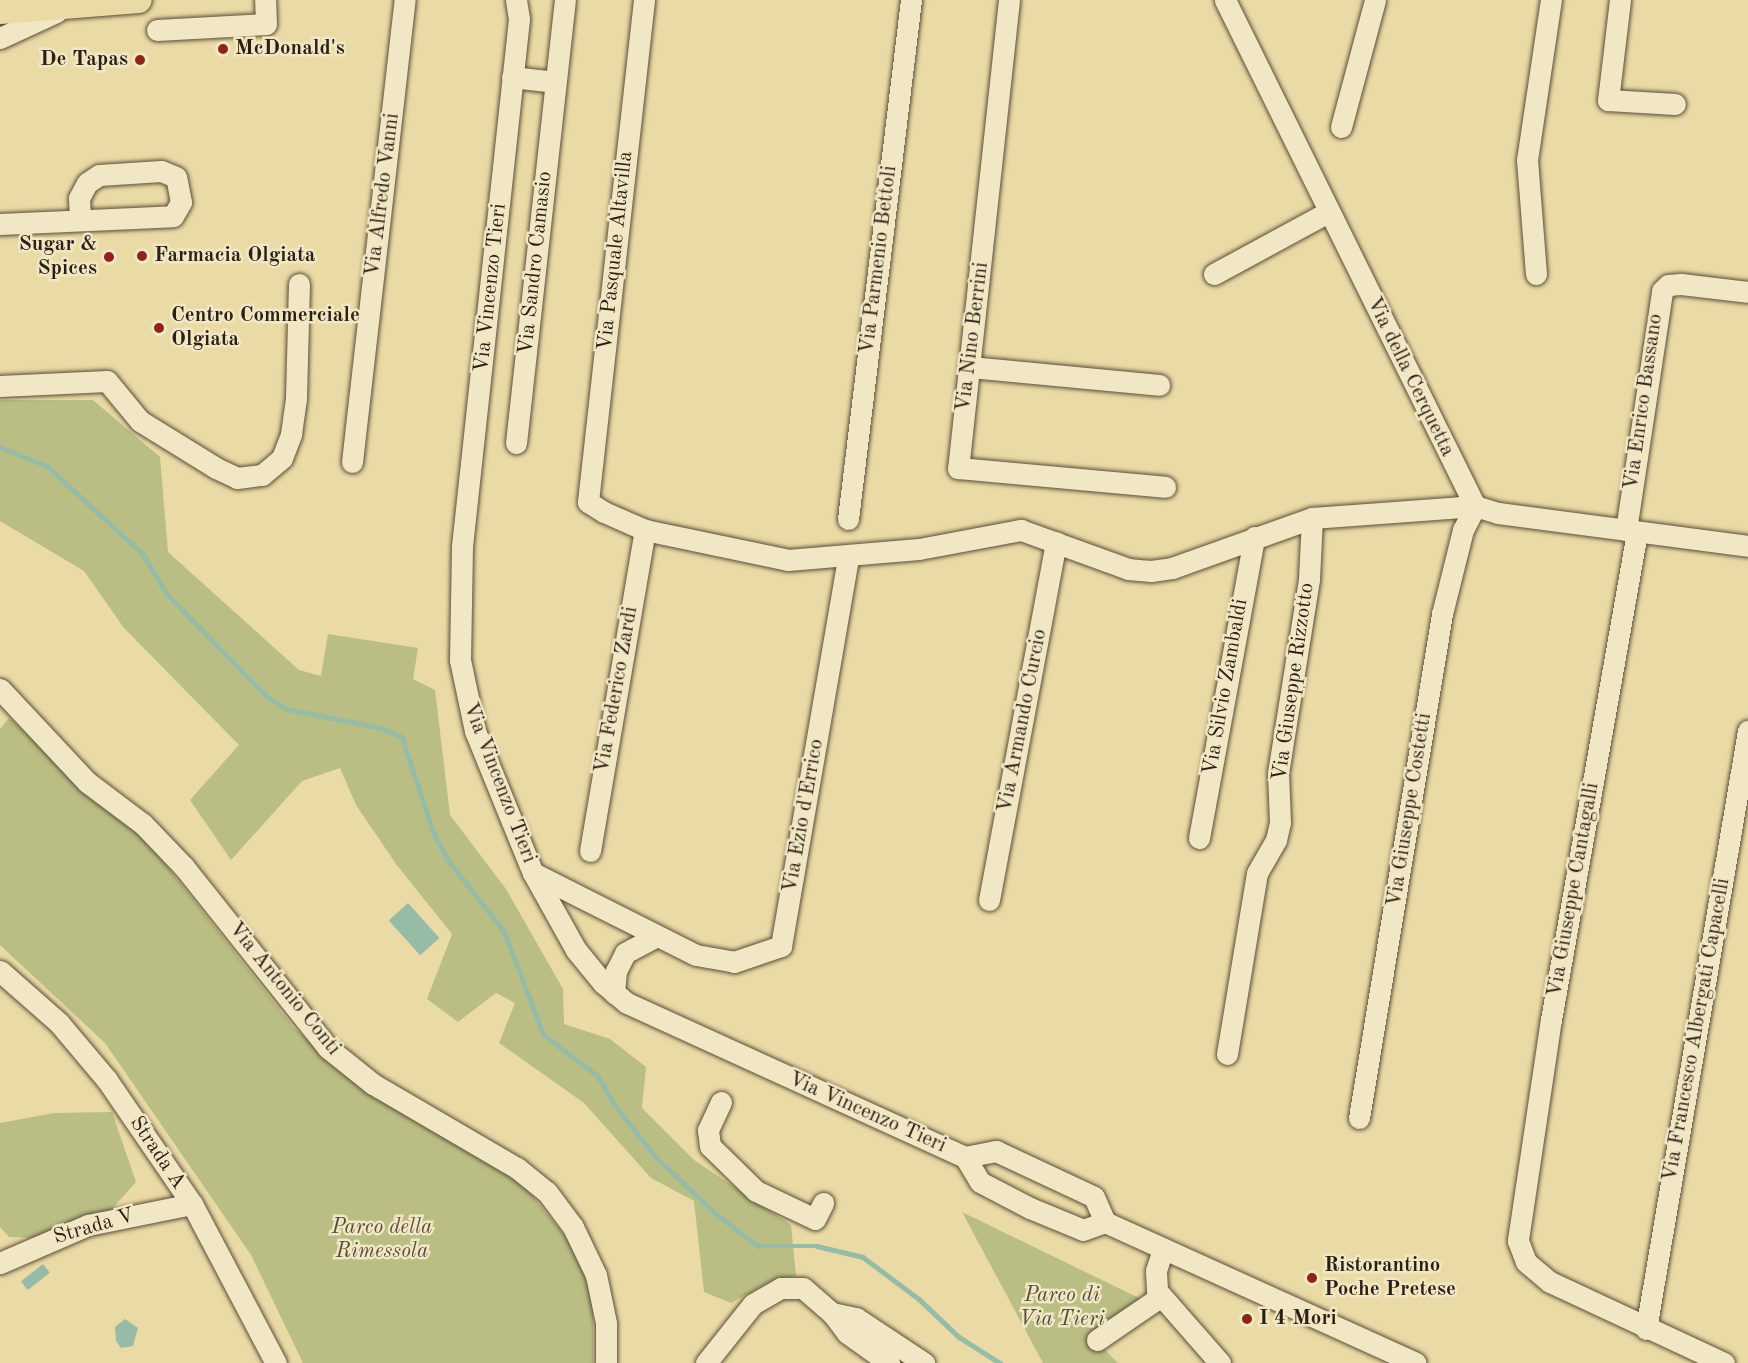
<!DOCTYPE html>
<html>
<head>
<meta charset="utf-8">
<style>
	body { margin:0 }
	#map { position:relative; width:1748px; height:1363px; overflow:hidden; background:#eadaa6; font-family:"Old Standard TT",serif }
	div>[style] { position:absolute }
	.green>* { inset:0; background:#babe84 }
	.water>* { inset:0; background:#98bba6; transform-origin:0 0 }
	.stream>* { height:4.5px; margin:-2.25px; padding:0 2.25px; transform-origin:2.25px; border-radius:2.25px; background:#98bba6 }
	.roads { filter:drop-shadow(0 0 2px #5b4e38) drop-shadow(0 0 2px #5b4e38) }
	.minor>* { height:21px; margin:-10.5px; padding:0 10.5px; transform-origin:10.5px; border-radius:10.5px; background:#f1e7c5 }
	.major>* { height:26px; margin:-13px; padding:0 13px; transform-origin:13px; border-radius:13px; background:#eadaa6 }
	.dots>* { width:16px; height:16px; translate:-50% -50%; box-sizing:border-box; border:3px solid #f1e7c5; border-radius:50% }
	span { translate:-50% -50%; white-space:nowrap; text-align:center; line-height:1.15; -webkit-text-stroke:5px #f1e7c5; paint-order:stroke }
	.poi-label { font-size:21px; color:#2b2014; font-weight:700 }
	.left { translate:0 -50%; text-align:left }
	.right { translate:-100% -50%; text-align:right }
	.street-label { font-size:21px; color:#2b2014 }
	.park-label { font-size:21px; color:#564f36; font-style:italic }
</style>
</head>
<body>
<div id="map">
	<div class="green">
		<div style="clip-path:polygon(0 400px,93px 400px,160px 457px,168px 552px,299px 670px,321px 676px,328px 634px,418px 648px,413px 679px,435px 690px,450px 815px,506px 889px,563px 989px,564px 1024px,610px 1039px,646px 1067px,642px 1108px,694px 1160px,791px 1225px,796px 1276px,773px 1280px,731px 1303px,704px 1292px,694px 1201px,651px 1178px,584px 1103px,499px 1043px,515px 1003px,496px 993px,458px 1022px,427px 999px,452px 934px,396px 864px,356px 805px,340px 768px,302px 781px,231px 860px,190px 800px,239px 745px,124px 628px,84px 571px,0 521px)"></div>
		<div style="clip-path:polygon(9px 718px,141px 833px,294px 1028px,364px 1088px,509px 1167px,578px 1252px,593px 1302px,593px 1363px,303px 1363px,251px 1255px,105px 1043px,0 945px,0 729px)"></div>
		<div style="clip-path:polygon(112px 1112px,136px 1182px,85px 1239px,9px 1237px,0 1227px,0 1123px,54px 1113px)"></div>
		<div style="clip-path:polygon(962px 1212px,1141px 1299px,1094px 1339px,1118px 1363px,1043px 1363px)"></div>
	</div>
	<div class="water">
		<div style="left:408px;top:903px;width:47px;height:26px;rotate:48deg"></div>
		<div style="left:43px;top:1264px;width:11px;height:28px;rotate:52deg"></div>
		<div style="clip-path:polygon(125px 1319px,138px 1328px,133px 1346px,121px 1348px,116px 1341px,115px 1327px)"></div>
	</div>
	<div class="stream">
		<div style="left:0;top:447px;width:51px;rotate:22deg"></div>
		<div style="left:47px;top:466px;width:130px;rotate:42.5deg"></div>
		<div style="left:143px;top:554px;width:47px;rotate:59deg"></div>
		<div style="left:167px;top:594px;width:146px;rotate:45.6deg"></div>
		<div style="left:269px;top:698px;width:21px;rotate:31deg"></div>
		<div style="left:287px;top:709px;width:96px;rotate:11.4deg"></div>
		<div style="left:381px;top:728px;width:23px;rotate:23deg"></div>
		<div style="left:402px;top:737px;width:99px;rotate:71.7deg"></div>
		<div style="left:433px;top:831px;width:33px;rotate:63deg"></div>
		<div style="left:448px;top:860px;width:90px;rotate:51.7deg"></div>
		<div style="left:504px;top:931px;width:111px;rotate:69deg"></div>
		<div style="left:544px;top:1035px;width:68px;rotate:37.2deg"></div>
		<div style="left:598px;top:1076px;width:30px;rotate:60deg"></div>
		<div style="left:613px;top:1102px;width:66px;rotate:52.4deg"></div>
		<div style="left:653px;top:1154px;width:84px;rotate:43.6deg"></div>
		<div style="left:714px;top:1212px;width:56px;rotate:37.7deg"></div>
		<div style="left:758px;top:1246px;width:59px"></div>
		<div style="left:817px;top:1246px;width:47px;rotate:13.4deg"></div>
		<div style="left:863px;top:1257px;width:70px;rotate:36.9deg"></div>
		<div style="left:919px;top:1299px;width:55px;rotate:43.5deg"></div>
		<div style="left:959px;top:1337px;width:49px;rotate:32.4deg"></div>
	</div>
	<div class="roads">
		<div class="minor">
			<div style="left:516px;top:0;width:19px;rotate:81deg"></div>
			<div style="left:519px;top:19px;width:530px;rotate:96.17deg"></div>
			<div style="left:462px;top:546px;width:114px;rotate:91deg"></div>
			<div style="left:460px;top:660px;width:73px;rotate:78.1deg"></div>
			<div style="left:475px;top:731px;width:153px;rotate:67.8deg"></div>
			<div style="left:533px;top:873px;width:88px;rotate:60.8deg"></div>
			<div style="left:576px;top:950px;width:43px;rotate:50.7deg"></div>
			<div style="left:603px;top:983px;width:31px;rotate:40deg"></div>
			<div style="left:627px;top:1003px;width:371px;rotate:24.5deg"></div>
			<div style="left:965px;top:1157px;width:29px;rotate:59deg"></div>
			<div style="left:980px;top:1182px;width:56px;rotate:27.5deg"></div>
			<div style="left:1030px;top:1208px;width:57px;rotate:22.5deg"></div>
			<div style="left:1083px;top:1230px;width:23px;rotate:-20deg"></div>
			<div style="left:644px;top:0;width:505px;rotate:96.37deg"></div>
			<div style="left:588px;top:502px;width:19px;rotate:32deg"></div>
			<div style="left:604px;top:512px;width:45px;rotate:23.7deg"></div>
			<div style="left:645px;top:530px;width:146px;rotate:11.8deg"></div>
			<div style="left:788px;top:560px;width:131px;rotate:-4.8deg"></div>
			<div style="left:919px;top:549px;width:104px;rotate:-10.6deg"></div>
			<div style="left:1021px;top:530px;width:114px;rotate:20deg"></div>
			<div style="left:1128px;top:569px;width:23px;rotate:5deg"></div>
			<div style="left:1151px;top:571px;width:21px;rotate:-8deg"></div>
			<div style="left:1172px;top:568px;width:149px;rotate:-19.7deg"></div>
			<div style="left:1312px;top:518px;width:163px;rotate:-4.2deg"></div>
			<div style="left:1009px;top:0;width:471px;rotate:96.2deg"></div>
			<div style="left:958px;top:468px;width:208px;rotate:5.2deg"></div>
			<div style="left:1225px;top:0;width:564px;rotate:63.71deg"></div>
			<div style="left:1475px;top:506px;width:24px;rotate:17deg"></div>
			<div style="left:1498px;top:513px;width:252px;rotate:7.5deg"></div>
			<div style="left:1620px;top:0;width:101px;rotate:96.8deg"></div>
			<div style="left:1608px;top:100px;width:67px;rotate:3.4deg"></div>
			<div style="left:157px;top:30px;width:109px;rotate:-3.2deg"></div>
			<div style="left:266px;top:24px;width:24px;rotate:-92deg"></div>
			<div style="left:0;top:38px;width:62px;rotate:-24.9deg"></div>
			<div style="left:512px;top:77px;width:44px;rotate:6.5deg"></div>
			<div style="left:1341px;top:127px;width:131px;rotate:-75deg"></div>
			<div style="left:0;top:224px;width:173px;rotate:-2.6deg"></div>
			<div style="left:173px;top:216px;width:16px;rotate:-60deg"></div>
			<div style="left:181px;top:202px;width:25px;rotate:-101deg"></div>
			<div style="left:176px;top:177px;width:16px;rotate:-158deg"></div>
			<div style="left:161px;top:171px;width:62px;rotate:176.3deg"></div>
			<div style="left:99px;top:175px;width:14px;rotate:146deg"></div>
			<div style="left:87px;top:183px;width:17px;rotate:118deg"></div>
			<div style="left:79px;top:198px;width:21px;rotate:87deg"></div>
			<div style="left:1214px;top:274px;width:130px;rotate:-28.5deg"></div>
			<div style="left:1536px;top:274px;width:114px;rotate:-94.5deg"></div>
			<div style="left:1527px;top:160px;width:162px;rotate:-81.5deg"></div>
			<div style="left:970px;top:367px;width:190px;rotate:5.4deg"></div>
			<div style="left:0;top:386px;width:107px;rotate:-2.7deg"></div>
			<div style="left:107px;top:381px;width:52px;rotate:50.5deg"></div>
			<div style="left:140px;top:421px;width:89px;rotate:31.7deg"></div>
			<div style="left:216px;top:468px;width:23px;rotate:25deg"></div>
			<div style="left:237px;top:478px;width:25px;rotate:-7deg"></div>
			<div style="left:262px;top:475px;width:26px;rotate:-40deg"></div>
			<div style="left:282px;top:458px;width:26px;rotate:-69deg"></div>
			<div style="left:291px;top:434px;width:36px;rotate:-82deg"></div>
			<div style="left:296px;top:398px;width:114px;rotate:-88.5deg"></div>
			<div style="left:516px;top:443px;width:446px;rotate:-83.7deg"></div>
			<div style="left:352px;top:462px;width:465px;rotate:-83.5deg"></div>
			<div style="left:848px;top:519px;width:523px;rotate:-83.08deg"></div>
			<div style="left:1626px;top:530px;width:242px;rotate:-81.4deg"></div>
			<div style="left:1662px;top:291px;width:8px;rotate:-45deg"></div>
			<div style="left:1668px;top:285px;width:13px;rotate:-4deg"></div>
			<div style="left:1681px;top:284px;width:67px;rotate:6.8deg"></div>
			<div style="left:1637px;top:532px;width:495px;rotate:100deg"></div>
			<div style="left:1551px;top:1019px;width:224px;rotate:98.5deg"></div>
			<div style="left:1518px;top:1241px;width:22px;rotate:69deg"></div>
			<div style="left:1526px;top:1262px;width:31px;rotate:40deg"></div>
			<div style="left:1550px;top:1282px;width:192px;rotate:25deg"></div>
			<div style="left:0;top:689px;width:127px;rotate:46.9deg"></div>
			<div style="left:87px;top:782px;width:70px;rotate:36.9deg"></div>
			<div style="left:143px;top:824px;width:59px;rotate:46.4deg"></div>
			<div style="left:184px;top:867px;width:231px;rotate:51.5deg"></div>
			<div style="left:328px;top:1048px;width:58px;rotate:38.7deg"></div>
			<div style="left:373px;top:1084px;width:167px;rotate:30.3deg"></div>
			<div style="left:517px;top:1168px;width:38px;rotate:39deg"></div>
			<div style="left:547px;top:1192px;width:44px;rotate:53.4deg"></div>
			<div style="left:573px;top:1227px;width:53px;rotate:64.4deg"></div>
			<div style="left:596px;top:1275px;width:49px;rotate:78.2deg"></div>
			<div style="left:606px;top:1323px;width:40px;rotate:90deg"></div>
			<div style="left:1199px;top:838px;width:306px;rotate:-79.6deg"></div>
			<div style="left:590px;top:851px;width:326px;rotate:-80.3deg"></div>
			<div style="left:533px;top:873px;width:182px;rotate:26.7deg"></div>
			<div style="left:696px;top:955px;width:39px;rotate:10deg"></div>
			<div style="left:734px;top:962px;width:50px;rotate:-18.8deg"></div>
			<div style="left:781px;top:946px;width:395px;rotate:-80.2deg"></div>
			<div style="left:989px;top:900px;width:364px;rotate:-79.4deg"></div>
			<div style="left:0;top:971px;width:79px;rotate:41.4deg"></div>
			<div style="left:59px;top:1023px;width:75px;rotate:49.9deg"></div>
			<div style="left:107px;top:1080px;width:150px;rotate:55.6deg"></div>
			<div style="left:192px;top:1204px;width:180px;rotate:62.2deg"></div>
			<div style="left:614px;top:993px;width:22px;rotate:-85deg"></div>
			<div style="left:616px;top:971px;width:20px;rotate:-63deg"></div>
			<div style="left:625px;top:953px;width:36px;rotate:-28deg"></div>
			<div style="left:1227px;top:1054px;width:183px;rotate:-80.6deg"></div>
			<div style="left:1257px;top:873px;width:38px;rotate:-60deg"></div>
			<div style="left:1276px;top:840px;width:18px;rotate:-77deg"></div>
			<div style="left:1280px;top:822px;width:49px;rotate:-92.3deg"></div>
			<div style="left:1278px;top:773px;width:196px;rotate:-80.9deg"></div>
			<div style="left:1309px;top:579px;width:61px;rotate:-87.2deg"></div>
			<div style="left:721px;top:1102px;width:31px;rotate:115deg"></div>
			<div style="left:708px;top:1130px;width:16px;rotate:83deg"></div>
			<div style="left:710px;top:1146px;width:64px;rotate:44.4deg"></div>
			<div style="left:756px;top:1191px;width:65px;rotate:25.4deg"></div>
			<div style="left:815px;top:1219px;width:18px;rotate:-63deg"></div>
			<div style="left:1359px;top:1118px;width:511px;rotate:-80.65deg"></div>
			<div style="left:1442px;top:614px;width:87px;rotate:-76deg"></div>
			<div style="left:1463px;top:530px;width:27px;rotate:-63deg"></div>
			<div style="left:965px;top:1157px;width:32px;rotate:-11deg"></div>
			<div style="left:996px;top:1151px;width:108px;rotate:25.1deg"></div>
			<div style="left:1094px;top:1197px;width:27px;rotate:66deg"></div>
			<div style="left:1105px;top:1222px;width:341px;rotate:24.4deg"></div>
			<div style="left:1163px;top:1249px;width:23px;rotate:108deg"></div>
			<div style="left:1156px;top:1271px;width:20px;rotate:87deg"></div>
			<div style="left:1157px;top:1291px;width:96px;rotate:48.8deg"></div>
			<div style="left:0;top:1263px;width:96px;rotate:-23.4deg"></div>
			<div style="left:88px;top:1225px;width:106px;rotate:-11.4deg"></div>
			<div style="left:832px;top:1313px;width:25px;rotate:12deg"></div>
			<div style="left:856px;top:1318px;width:82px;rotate:33.5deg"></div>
			<div style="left:1646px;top:1329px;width:607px;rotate:-80.32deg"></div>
			<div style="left:1097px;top:1340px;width:76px;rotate:-34.3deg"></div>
			<div style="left:706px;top:1363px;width:75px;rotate:-51.5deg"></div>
			<div style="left:753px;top:1304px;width:32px;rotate:-30deg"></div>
			<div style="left:781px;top:1288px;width:22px"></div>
			<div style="left:803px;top:1288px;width:38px;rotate:41deg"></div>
			<div style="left:832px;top:1313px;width:25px;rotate:53deg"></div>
			<div style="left:847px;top:1333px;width:52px;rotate:35.5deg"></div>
		</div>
		<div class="major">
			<div style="left:0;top:11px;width:139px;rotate:-4.5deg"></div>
		</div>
	</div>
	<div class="dots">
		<div style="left:223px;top:49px;background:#8f2418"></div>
		<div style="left:140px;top:60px;background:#8f2418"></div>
		<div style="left:142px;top:256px;background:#8f2418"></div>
		<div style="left:109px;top:257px;background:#8f2418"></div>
		<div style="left:159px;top:328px;background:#8f2418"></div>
		<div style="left:1312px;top:1278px;background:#8f2418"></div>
		<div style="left:1247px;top:1319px;background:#8f2418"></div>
	</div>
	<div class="poi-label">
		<span class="left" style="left:235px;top:49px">McDonald's</span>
		<span class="right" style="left:128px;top:60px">De Tapas</span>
		<span class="right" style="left:97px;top:257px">Sugar &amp;<br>Spices</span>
		<span class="left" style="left:154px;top:256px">Farmacia Olgiata</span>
		<span class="left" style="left:171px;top:328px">Centro Commerciale<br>Olgiata</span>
		<span class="left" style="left:1324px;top:1278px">Ristorantino<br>Poche Pretese</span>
		<span class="left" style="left:1259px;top:1319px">I 4 Mori</span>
	</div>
	<div class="street-label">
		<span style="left:383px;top:195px;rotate:-83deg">Via Alfredo Vanni</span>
		<span style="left:616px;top:251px;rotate:-84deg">Via Pasquale Altavilla</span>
		<span style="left:879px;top:260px;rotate:-83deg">Via Parmenio Bettoli</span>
		<span style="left:536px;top:263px;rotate:-84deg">Via Sandro Camasio</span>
		<span style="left:491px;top:288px;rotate:-84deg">Via Vincenzo Tieri</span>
		<span style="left:973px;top:337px;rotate:-83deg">Via Nino Berrini</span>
		<span style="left:1410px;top:377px;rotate:64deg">Via della Cerquetta</span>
		<span style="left:1644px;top:402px;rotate:-82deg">Via Enrico Bassano</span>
		<span style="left:1294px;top:682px;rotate:-82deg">Via Giuseppe Rizzotto</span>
		<span style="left:1226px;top:687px;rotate:-80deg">Via Silvio Zambaldi</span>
		<span style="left:617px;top:690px;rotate:-80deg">Via Federico Zardi</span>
		<span style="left:1023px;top:721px;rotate:-79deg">Via Armando Curcio</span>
		<span style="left:499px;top:783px;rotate:69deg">Via Vincenzo Tieri</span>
		<span style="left:1410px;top:810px;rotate:-81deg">Via Giuseppe Costetti</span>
		<span style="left:804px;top:816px;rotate:-80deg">Via Ezio d'Errico</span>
		<span style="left:1574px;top:890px;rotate:-80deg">Via Giuseppe Cantagalli</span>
		<span style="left:284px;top:989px;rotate:51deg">Via Antonio Conti</span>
		<span style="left:1697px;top:1030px;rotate:-80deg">Via Francesco Albergati Capacelli</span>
		<span style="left:867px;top:1113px;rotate:24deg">Via Vincenzo Tieri</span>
		<span style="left:157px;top:1153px;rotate:56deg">Strada A</span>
		<span style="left:94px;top:1227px;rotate:-16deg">Strada V</span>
	</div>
	<div class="park-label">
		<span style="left:382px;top:1240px">Parco della<br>Rimessola</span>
		<span style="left:1062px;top:1308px">Parco di<br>Via Tieri</span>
	</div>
</div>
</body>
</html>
